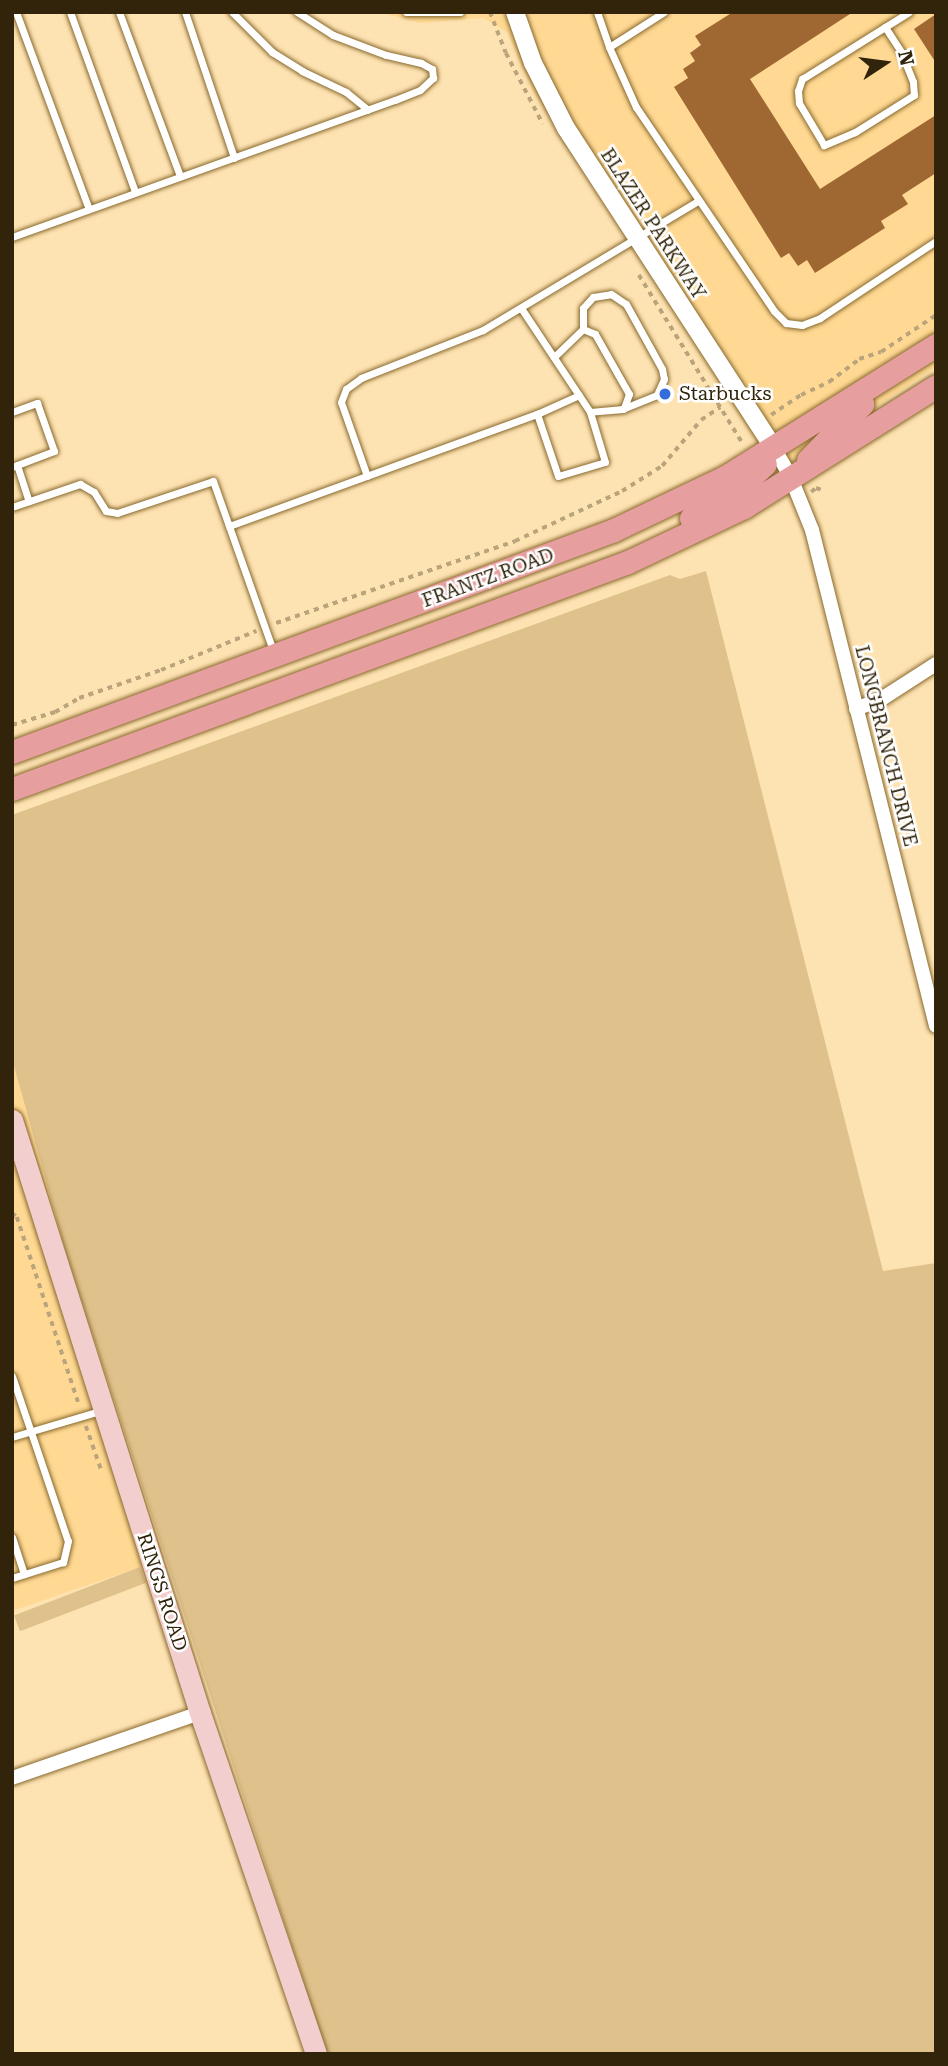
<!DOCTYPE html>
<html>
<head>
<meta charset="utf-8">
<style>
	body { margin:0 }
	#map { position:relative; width:948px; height:2066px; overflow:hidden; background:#fee3b2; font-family:"Roboto Serif",serif }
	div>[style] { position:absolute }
	.built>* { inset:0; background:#ffd993 }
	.green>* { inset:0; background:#dfc18b; transform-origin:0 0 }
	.building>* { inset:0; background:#9f6731 }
	.path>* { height:3.5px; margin-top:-1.75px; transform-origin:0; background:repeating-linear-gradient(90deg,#baa47b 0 5px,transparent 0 10px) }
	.roads { filter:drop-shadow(0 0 2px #88692d) drop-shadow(0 0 2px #88692d) }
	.service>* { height:7px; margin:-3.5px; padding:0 3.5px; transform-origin:3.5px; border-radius:3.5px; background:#fff }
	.minor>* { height:14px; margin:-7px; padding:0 7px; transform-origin:7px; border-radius:7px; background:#fff }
	.tertiary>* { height:18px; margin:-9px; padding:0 9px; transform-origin:9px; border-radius:9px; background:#fff }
	.secondary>* { height:21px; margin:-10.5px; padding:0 10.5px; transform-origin:10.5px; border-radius:10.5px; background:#f3cecf }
	.primary>* { height:23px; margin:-11.5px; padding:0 11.5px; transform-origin:11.5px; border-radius:11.5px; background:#e79e9f }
	.dots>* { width:19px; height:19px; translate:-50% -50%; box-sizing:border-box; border:4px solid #fff; border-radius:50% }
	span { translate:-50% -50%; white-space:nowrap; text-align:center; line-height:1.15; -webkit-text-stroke:5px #fff; paint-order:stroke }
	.street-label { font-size:19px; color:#31240a }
	.poi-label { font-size:19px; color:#31240a }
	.left { translate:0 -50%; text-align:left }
	.frame { position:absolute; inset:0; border:14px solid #31240a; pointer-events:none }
	.north { position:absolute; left:850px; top:28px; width:70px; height:70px; -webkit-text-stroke:5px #fff; paint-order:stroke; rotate:77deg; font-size:19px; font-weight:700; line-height:28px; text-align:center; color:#31240a }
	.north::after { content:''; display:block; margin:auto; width:24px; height:32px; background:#31240a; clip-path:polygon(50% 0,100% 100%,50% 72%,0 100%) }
</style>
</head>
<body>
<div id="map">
	<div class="built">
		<div style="clip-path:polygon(378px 12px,936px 12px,936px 367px,776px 472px,534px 93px,507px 32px,483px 18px,420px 23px)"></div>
		<div style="clip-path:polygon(12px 1059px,64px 1246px,164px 1559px,12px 1611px)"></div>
	</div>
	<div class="green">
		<div style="clip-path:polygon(706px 571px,883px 1271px,936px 1263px,936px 2054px,327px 2054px,64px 1246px,12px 1059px,12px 815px,670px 575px,680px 579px)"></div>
		<div style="left:140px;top:1567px;width:17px;height:135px;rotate:69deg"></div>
	</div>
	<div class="building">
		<div style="clip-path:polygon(733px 12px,853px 12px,750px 79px,820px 189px,936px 115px,936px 173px,902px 195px,908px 204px,881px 221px,885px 228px,815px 273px,807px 260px,798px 266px,789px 253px,781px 258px,674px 87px,688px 78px,683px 69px,695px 61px,690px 53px,701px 45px,695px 36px)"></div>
		<div style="clip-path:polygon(936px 14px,936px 63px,914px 29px)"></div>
	</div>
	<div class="path">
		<div style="left:490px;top:12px;width:44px;rotate:68.7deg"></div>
		<div style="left:506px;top:53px;width:80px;rotate:62.5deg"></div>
		<div style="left:639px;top:275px;width:198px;rotate:58.4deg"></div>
		<div style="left:771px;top:415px;width:36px;rotate:-34deg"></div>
		<div style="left:801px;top:395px;width:31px;rotate:-25deg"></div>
		<div style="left:829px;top:382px;width:38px;rotate:-37deg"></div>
		<div style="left:859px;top:359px;width:23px;rotate:-18deg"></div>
		<div style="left:881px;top:352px;width:66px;rotate:-33.9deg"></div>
		<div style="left:811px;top:492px;width:6px;rotate:-39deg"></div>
		<div style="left:816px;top:488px;width:6px;rotate:18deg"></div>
		<div style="left:276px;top:623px;width:253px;rotate:-18.9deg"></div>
		<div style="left:515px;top:541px;width:118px;rotate:-25deg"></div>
		<div style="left:622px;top:491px;width:47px;rotate:-32deg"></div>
		<div style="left:662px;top:466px;width:60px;rotate:-49.7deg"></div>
		<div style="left:701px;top:420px;width:23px;rotate:-34deg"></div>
		<div style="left:12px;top:725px;width:45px;rotate:-16.8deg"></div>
		<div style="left:55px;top:712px;width:28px;rotate:-30deg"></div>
		<div style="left:79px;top:698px;width:87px;rotate:-18.9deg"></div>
		<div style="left:161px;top:670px;width:103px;rotate:-22.3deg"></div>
		<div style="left:12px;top:1213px;width:6px;rotate:39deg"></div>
		<div style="left:17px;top:1217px;width:198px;rotate:71.7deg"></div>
		<div style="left:86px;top:1426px;width:49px;rotate:70.8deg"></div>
	</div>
	<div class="roads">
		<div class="service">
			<div style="left:16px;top:12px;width:210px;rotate:69.7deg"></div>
			<div style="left:70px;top:12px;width:191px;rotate:70.1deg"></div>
			<div style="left:119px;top:12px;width:175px;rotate:69.6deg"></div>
			<div style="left:185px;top:12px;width:154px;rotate:71.4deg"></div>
			<div style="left:232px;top:12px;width:57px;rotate:45deg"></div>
			<div style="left:272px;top:52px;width:36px;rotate:32deg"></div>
			<div style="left:302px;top:71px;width:49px;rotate:25.5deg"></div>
			<div style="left:346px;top:92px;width:28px;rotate:39deg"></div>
			<div style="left:406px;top:12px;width:54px"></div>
			<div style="left:597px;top:12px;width:37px;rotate:71deg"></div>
			<div style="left:664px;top:12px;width:65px;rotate:147.5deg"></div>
			<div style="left:609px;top:47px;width:66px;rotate:65.8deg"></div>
			<div style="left:636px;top:107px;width:246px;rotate:55.9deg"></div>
			<div style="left:774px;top:311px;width:17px;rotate:45deg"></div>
			<div style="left:786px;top:323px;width:16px;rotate:7deg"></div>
			<div style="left:802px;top:325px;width:19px;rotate:-21deg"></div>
			<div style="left:820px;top:318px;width:139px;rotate:-33.6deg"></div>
			<div style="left:885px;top:27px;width:30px;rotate:57deg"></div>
			<div style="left:901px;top:52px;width:32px;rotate:68deg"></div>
			<div style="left:913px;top:82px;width:13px;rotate:86deg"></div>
			<div style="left:914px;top:95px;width:70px;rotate:147.9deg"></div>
			<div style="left:855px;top:132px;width:34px;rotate:157deg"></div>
			<div style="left:824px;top:145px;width:49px;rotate:-120.8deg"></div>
			<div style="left:799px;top:103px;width:12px;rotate:-95deg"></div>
			<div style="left:798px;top:91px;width:13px;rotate:-72deg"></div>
			<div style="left:802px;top:79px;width:98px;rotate:-32.1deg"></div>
			<div style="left:885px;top:27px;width:28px;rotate:-32deg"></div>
			<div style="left:12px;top:237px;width:407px;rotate:-19.7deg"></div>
			<div style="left:395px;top:100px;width:27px;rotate:-22deg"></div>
			<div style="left:420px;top:90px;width:18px;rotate:-43deg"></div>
			<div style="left:433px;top:78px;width:9px;rotate:-96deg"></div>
			<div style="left:432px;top:69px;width:13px;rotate:-151deg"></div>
			<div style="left:421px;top:63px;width:36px;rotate:-167deg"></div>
			<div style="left:386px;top:55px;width:57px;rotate:-159.3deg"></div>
			<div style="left:333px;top:35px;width:43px;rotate:-147.4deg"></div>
			<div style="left:521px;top:308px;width:125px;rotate:56.4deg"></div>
			<div style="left:590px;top:412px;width:52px;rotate:73.3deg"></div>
			<div style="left:605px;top:462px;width:49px;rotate:163.4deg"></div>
			<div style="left:558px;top:476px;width:65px;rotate:-108.7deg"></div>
			<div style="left:537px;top:414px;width:46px;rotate:-24.3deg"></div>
			<div style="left:583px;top:329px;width:13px;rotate:23deg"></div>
			<div style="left:595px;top:334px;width:69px;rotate:60.5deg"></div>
			<div style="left:629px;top:394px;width:15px;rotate:110deg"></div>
			<div style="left:554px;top:357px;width:40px;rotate:-44deg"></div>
			<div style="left:583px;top:329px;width:21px;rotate:-90deg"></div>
			<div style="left:583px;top:308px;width:15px;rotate:-48deg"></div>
			<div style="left:593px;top:297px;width:18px;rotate:-9deg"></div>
			<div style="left:611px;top:294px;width:18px;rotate:34deg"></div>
			<div style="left:626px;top:304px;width:74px;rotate:61deg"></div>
			<div style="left:662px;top:369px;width:10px;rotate:79deg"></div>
			<div style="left:664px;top:379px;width:17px;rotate:114deg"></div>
			<div style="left:657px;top:395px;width:37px;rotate:158deg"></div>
			<div style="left:623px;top:409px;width:33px;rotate:175deg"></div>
			<div style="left:12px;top:412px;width:27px;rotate:-20deg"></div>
			<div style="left:37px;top:403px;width:51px;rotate:70.5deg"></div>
			<div style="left:54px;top:451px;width:45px;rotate:159.1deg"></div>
			<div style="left:17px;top:465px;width:38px;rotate:72deg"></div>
			<div style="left:367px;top:476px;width:78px;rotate:-109.4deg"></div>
			<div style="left:341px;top:402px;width:14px;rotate:-69deg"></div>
			<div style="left:346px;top:389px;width:19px;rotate:-36deg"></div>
			<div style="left:361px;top:378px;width:131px;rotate:-21.5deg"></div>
			<div style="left:483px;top:330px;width:251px;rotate:-31deg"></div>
			<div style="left:12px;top:507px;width:72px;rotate:-18.7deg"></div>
			<div style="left:80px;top:484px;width:16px;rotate:30deg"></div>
			<div style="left:94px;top:492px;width:22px;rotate:58deg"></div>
			<div style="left:106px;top:511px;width:11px;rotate:10deg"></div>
			<div style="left:117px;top:513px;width:101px;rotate:-18.4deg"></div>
			<div style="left:213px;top:481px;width:182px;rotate:70.5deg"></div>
			<div style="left:229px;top:526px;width:328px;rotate:-20deg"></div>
			<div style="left:12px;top:1376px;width:174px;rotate:71.3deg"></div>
			<div style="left:68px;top:1541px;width:22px;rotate:103deg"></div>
			<div style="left:63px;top:1562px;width:53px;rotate:162.6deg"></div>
			<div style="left:12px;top:1437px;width:92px;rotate:-16.5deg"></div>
			<div style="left:12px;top:1537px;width:39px;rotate:72deg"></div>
		</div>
		<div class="minor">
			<div style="left:774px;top:448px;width:34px;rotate:60deg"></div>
			<div style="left:791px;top:478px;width:56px;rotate:68deg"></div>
			<div style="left:812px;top:530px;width:511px;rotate:75.96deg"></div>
			<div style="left:856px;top:709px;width:29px;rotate:-22deg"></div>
			<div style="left:883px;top:698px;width:63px;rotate:-32.7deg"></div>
			<div style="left:12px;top:1778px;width:199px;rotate:-19.1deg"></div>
		</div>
		<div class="tertiary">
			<div style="left:515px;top:12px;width:54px;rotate:70.6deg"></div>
			<div style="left:533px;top:63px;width:73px;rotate:63.1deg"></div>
			<div style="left:566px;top:128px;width:382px;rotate:57deg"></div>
		</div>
		<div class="secondary">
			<div style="left:12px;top:1120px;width:622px;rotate:72.41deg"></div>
			<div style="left:200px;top:1713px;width:360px;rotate:71.2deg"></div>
		</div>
		<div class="primary">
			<div style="left:808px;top:460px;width:78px;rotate:-46deg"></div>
			<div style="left:691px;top:518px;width:54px;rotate:-31.3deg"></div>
			<div style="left:737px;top:490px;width:38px;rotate:-43deg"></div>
			<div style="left:12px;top:752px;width:642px;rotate:-20.24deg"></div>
			<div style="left:614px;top:530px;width:125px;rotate:-25.5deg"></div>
			<div style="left:727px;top:476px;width:247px;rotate:-32.1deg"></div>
			<div style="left:12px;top:789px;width:656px;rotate:-20.23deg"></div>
			<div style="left:628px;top:562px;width:128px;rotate:-25.4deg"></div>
			<div style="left:744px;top:507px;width:227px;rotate:-32.2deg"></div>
		</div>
	</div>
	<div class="dots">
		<div style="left:665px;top:394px;background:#336cdb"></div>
	</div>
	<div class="street-label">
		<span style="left:653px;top:224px;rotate:57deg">BLAZER PARKWAY</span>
		<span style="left:488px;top:578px;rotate:-20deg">FRANTZ ROAD</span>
		<span style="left:886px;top:746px;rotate:76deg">LONGBRANCH DRIVE</span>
		<span style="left:162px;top:1592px;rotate:72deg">RINGS ROAD</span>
	</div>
	<div class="poi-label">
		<span class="left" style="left:679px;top:394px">Starbucks</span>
	</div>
	<div class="frame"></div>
	<div class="north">N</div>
</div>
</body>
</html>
